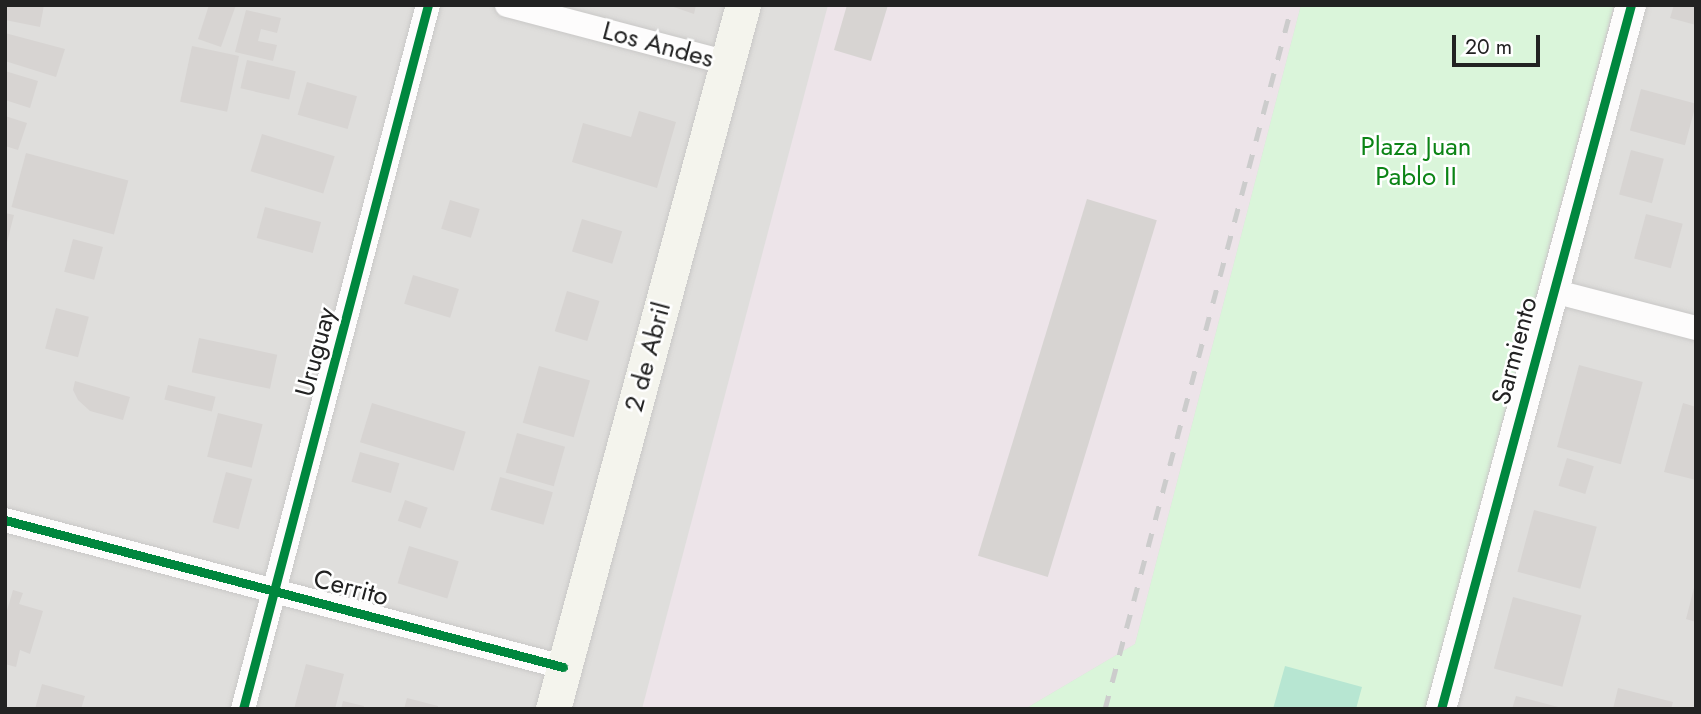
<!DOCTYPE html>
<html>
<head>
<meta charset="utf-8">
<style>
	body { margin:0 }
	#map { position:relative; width:1701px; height:714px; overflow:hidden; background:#f0eeeb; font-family:Jost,sans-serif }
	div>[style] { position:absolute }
	.residential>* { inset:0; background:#dfdedc; transform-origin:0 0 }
	.industrial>* { inset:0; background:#ede4e9 }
	.park>* { inset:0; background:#daf5da }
	.pitch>* { inset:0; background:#b7e6d2 }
	.building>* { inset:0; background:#d7d4d2; transform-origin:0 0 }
	.roads { filter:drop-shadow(0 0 2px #c9c8c7) drop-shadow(0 0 2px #c9c8c7) }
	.minor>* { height:24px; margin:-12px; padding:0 12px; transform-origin:12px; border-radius:12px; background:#fdfcfc }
	.tertiary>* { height:30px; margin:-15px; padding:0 15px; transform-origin:15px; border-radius:15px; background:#fdfcfc }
	.secondary>* { height:35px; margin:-17.5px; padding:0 17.5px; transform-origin:17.5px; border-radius:17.5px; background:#f4f4ed }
	.rail>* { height:5px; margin-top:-2.5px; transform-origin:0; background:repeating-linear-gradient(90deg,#ccc 0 14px,transparent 0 28px) }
	.cycleway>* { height:9px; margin:-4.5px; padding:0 4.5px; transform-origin:4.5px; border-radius:4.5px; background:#00873e }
	span { translate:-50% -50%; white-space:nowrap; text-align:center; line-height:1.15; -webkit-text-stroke:5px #fff; paint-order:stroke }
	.street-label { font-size:26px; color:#222 }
	.park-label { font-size:26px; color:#0c8416 }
	.frame { position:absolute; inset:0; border:7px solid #222; pointer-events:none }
	.scale { position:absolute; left:1452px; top:35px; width:88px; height:32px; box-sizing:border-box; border:4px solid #222; border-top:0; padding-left:9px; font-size:21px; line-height:24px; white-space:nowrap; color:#222; -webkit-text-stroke:5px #fff; paint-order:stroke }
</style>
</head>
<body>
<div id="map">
	<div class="residential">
		<div style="left:5px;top:5px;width:1691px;height:704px"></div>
	</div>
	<div class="industrial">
		<div style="clip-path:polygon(828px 5px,1301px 5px,1135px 644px,1025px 709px,642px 709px)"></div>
	</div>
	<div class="park">
		<div style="clip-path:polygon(1301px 5px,1614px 5px,1425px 709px,1025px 709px,1135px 644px)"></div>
	</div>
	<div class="pitch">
		<div style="clip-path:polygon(1285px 666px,1362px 687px,1356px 709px,1273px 709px)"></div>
	</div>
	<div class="building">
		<div style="clip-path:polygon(5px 5px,44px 5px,40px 27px,5px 20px)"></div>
		<div style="clip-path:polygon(209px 5px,236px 5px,221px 47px,198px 39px)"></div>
		<div style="clip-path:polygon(668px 5px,696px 5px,694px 14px)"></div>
		<div style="clip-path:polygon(847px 5px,888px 5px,871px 61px,834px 50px)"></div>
		<div style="clip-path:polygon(1674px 5px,1696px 5px,1696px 25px,1670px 18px)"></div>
		<div style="clip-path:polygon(246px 10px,281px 18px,277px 33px,261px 29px,258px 41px,277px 45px,273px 61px,235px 52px)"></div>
		<div style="clip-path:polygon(5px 33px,65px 49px,56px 77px,5px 61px)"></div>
		<div style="left:192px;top:46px;width:48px;height:57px;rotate:12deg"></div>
		<div style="left:247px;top:60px;width:50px;height:29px;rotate:13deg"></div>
		<div style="clip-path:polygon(5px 71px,38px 81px,30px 108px,5px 100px)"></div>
		<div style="left:307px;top:82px;width:52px;height:34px;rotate:16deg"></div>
		<div style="left:1641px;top:89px;width:57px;height:43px;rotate:15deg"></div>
		<div style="clip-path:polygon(639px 111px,676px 122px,657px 188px,572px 162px,583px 123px,631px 137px)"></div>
		<div style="clip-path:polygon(5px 116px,27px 123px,18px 150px,5px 146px)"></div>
		<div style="left:262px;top:134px;width:76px;height:39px;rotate:17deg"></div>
		<div style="left:1631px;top:150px;width:34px;height:46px;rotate:15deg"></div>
		<div style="left:26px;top:153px;width:106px;height:56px;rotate:15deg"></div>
		<div style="left:1087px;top:199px;width:73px;height:373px;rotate:17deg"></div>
		<div style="left:450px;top:200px;width:31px;height:30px;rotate:17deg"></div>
		<div style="left:265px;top:207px;width:58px;height:32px;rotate:15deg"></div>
		<div style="clip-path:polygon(5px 213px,14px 215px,6px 246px,5px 246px)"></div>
		<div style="left:1646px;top:214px;width:38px;height:46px;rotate:15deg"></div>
		<div style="left:582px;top:219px;width:42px;height:34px;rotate:17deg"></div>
		<div style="left:73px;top:239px;width:31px;height:34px;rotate:15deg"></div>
		<div style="left:413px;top:275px;width:48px;height:30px;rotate:17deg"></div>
		<div style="left:567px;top:291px;width:34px;height:42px;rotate:17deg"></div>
		<div style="left:56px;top:308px;width:34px;height:42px;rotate:15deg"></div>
		<div style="left:199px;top:338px;width:80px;height:35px;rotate:12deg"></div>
		<div style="left:1579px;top:365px;width:66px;height:85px;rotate:15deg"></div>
		<div style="left:539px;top:366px;width:53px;height:59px;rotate:16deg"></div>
		<div style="clip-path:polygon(75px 381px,130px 397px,123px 420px,90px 411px,78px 400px,73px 390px)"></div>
		<div style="left:168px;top:385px;width:49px;height:15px;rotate:14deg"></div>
		<div style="left:372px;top:403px;width:98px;height:41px;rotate:17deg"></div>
		<div style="clip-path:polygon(1683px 403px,1696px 407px,1696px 480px,1664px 472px)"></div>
		<div style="left:218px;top:413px;width:46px;height:45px;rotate:14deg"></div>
		<div style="left:517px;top:433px;width:50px;height:41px;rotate:16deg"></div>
		<div style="left:360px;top:452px;width:41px;height:31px;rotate:16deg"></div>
		<div style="left:1567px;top:458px;width:28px;height:29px;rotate:17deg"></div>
		<div style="left:226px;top:472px;width:27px;height:52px;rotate:15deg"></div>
		<div style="left:500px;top:477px;width:55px;height:34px;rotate:16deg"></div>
		<div style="left:405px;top:500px;width:24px;height:22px;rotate:19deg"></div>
		<div style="left:1534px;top:510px;width:65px;height:64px;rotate:15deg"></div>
		<div style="left:409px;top:546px;width:52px;height:39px;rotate:17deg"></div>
		<div style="clip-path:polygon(1695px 584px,1696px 584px,1696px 622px,1686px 619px)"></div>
		<div style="clip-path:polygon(13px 590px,23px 593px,19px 604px,43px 611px,30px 654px,20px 650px,16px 667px,5px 664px,5px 617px)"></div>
		<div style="left:1513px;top:597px;width:71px;height:74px;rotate:15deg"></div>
		<div style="clip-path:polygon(306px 664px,344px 674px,335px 709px,294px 709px)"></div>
		<div style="clip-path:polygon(42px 684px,85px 696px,81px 709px,35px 709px)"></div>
		<div style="clip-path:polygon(1618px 688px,1673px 702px,1671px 709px,1613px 709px)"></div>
		<div style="clip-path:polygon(1516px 696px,1562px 708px,1562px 709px,1512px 709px)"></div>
		<div style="clip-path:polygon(407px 698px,438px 706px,438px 709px,404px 709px)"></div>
		<div style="clip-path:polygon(343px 701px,364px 706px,363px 709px,341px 709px)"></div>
	</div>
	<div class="roads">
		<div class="minor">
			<div style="left:507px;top:5px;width:228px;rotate:14.7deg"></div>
			<div style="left:1553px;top:291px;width:148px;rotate:14.5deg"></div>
			<div style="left:5px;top:520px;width:577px;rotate:14.76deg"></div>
			<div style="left:243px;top:709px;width:728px;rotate:-75.28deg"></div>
		</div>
		<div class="tertiary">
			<div style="left:1441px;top:709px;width:729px;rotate:-74.9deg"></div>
		</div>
		<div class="secondary">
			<div style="left:553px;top:709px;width:729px;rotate:-74.9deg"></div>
		</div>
	</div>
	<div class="rail">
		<div style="left:1105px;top:709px;width:728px;rotate:-75.12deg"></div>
	</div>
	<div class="cycleway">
		<div style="left:5px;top:520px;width:577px;rotate:14.76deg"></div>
		<div style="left:243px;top:709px;width:728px;rotate:-75.28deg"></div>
		<div style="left:1441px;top:709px;width:729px;rotate:-74.9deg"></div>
	</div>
	<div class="street-label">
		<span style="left:658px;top:45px;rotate:15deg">Los Andes</span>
		<span style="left:1515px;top:351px;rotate:-75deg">Sarmiento</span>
		<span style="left:316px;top:352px;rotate:-75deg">Uruguay</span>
		<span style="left:648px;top:357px;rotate:-75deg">2 de Abril</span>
		<span style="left:351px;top:588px;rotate:15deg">Cerrito</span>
	</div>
	<div class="park-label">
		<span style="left:1416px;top:162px">Plaza Juan<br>Pablo II</span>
	</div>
	<div class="frame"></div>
	<div class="scale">20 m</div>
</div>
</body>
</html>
